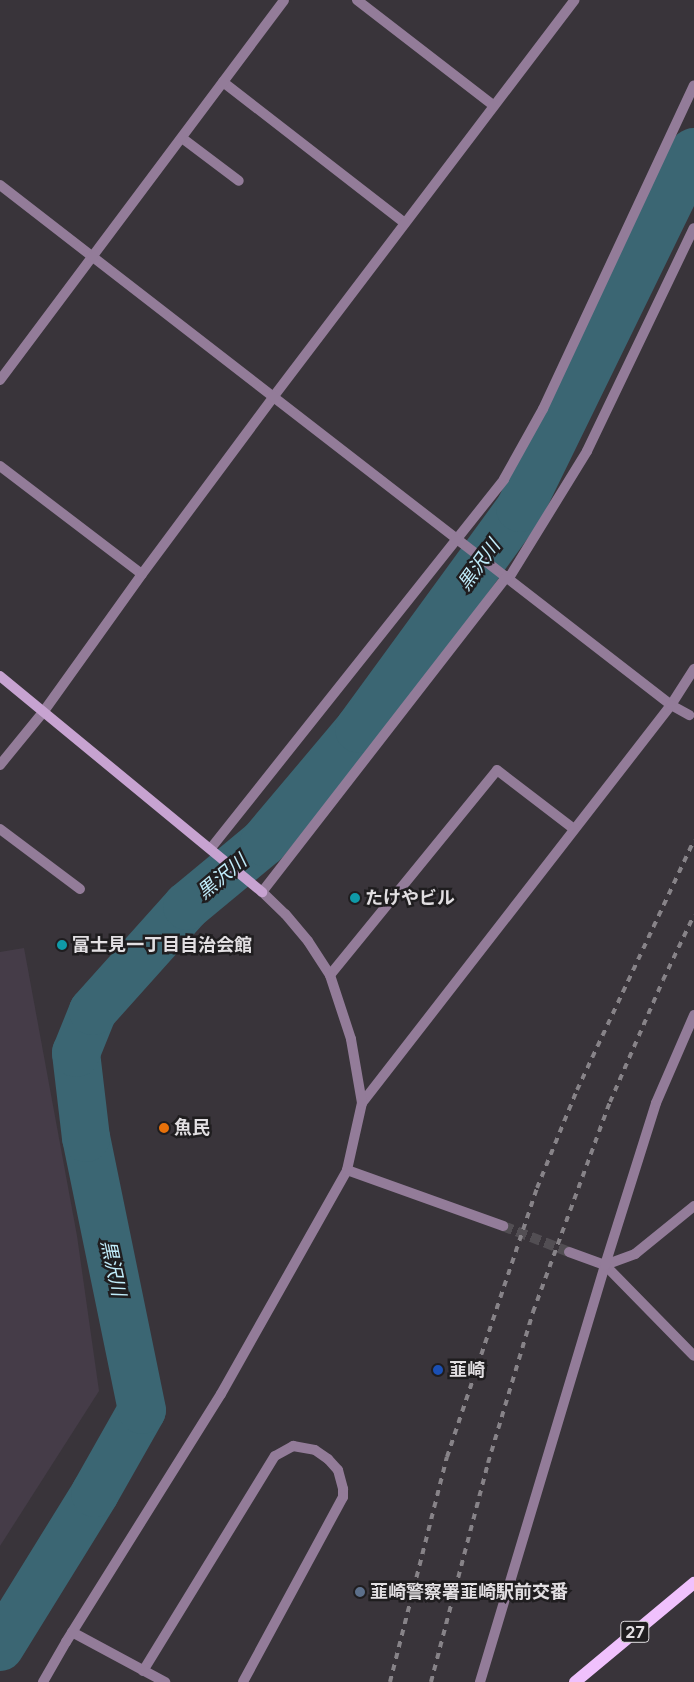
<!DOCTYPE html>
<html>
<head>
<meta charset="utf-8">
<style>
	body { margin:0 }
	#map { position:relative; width:694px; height:1682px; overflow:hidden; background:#39343a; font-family:Inter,"Noto Sans JP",sans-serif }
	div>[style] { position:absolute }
	.built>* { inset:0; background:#453c48 }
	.river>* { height:48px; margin:-24px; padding:0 24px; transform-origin:24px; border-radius:24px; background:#3b6673 }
	.street-tunnel>* { height:10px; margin-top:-5px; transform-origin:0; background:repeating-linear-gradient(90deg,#524e53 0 10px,transparent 0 15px) }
	.lane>* { height:10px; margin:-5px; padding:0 5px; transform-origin:5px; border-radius:5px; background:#937c99 }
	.street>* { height:10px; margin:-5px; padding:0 5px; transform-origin:5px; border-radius:5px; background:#937c99 }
	.secondary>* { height:10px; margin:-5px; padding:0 5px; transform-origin:5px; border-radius:5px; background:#c7a3d1 }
	.primary>* { height:12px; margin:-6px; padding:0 6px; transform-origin:6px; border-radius:6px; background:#f0c1fd }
	.rail>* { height:4px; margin-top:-2px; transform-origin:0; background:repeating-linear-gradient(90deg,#878388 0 6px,transparent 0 12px) }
	.dots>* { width:14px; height:14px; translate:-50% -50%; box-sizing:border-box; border:2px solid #1f1d1f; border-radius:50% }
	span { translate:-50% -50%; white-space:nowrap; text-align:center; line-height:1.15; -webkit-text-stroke:5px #1f1d1f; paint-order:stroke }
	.shield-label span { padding:1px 4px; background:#1f1d1f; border:1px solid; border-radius:4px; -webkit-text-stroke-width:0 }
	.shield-label { font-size:16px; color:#e2dfe2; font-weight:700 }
	.poi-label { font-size:18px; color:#e2dfe2; font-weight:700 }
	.left { translate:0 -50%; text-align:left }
	.water-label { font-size:19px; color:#c1edfb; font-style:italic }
</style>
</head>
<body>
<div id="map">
	<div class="built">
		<div style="clip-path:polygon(24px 948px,77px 1236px,99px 1391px,0 1546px,0 952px)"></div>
	</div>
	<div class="river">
		<div style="left:0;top:1647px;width:181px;rotate:-58.3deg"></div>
		<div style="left:95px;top:1493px;width:95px;rotate:-60.5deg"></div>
		<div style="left:142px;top:1410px;width:278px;rotate:-101.6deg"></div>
		<div style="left:86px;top:1138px;width:86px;rotate:-96.7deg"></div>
		<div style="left:76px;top:1053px;width:45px;rotate:-68deg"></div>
		<div style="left:93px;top:1011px;width:141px;rotate:-48.2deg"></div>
		<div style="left:187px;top:906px;width:100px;rotate:-39.7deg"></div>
		<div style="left:264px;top:842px;width:148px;rotate:-49.9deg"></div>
		<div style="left:359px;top:729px;width:273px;rotate:-53.9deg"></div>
		<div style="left:520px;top:508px;width:396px;rotate:-64deg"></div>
	</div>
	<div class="street-tunnel">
		<div style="left:503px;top:1226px;width:71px;rotate:21.5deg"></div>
	</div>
	<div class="lane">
		<div style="left:357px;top:0;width:173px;rotate:37.7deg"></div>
		<div style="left:223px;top:82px;width:230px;rotate:37.8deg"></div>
		<div style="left:182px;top:138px;width:71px;rotate:37deg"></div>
		<div style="left:0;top:466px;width:178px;rotate:37.3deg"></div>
		<div style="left:0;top:765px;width:70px;rotate:-50.8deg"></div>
		<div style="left:44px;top:711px;width:168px;rotate:-54.4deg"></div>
		<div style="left:142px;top:574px;width:222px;rotate:-53.4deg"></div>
		<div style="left:274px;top:396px;width:497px;rotate:-52.8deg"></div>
		<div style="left:330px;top:975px;width:264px;rotate:-50.8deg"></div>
		<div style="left:497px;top:770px;width:97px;rotate:37.5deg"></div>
		<div style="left:362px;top:1103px;width:504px;rotate:-52.17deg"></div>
		<div style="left:671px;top:705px;width:43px;rotate:-57.4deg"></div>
		<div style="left:143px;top:1671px;width:252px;rotate:-58.5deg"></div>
		<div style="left:275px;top:1456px;width:21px;rotate:-29deg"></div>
		<div style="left:293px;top:1446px;width:22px;rotate:10deg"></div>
		<div style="left:315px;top:1450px;width:16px;rotate:35deg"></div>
		<div style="left:328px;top:1459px;width:15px;rotate:48deg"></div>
		<div style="left:338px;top:1470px;width:20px;rotate:75deg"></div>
		<div style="left:343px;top:1489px;width:8px;rotate:90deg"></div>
		<div style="left:343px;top:1497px;width:210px;rotate:118.4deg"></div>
	</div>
	<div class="street">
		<div style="left:0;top:185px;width:849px;rotate:37.77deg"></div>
		<div style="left:671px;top:705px;width:21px;rotate:29deg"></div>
		<div style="left:0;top:380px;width:474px;rotate:-53.2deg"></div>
		<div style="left:509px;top:578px;width:149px;rotate:-58.4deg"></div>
		<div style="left:587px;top:451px;width:247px;rotate:-64.4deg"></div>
		<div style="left:0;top:829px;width:100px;rotate:36.9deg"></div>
		<div style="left:211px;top:848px;width:471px;rotate:-51.5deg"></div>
		<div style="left:504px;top:479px;width:80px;rotate:-60.9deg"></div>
		<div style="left:543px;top:409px;width:357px;rotate:-65deg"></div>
		<div style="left:347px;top:1170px;width:166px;rotate:19.7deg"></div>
		<div style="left:569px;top:1252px;width:38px;rotate:20deg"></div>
		<div style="left:605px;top:1265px;width:127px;rotate:45.6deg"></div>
		<div style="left:605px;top:1265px;width:32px;rotate:-20deg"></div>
		<div style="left:635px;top:1254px;width:76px;rotate:-39.1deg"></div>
		<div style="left:72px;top:1632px;width:106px;rotate:28.3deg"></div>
		<div style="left:43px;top:1682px;width:46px;rotate:-60.1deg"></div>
		<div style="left:66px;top:1642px;width:292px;rotate:-58deg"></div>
		<div style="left:221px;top:1394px;width:257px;rotate:-60.6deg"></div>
		<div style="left:347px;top:1170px;width:69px;rotate:-77.4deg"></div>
		<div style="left:362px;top:1103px;width:65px;rotate:-99.8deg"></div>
		<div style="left:351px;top:1039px;width:67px;rotate:-108.2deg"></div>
		<div style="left:330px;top:975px;width:40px;rotate:-122.9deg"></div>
		<div style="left:308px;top:941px;width:35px;rotate:-130deg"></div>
		<div style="left:285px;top:914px;width:32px;rotate:-136deg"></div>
		<div style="left:262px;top:892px;width:400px;rotate:-52.2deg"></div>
		<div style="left:480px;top:1682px;width:435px;rotate:-73.3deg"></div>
		<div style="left:605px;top:1265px;width:170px;rotate:-72.5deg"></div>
		<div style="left:656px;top:1103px;width:96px;rotate:-66.6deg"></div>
	</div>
	<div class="secondary">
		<div style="left:0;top:676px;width:340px;rotate:39.5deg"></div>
	</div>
	<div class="primary">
		<div style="left:575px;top:1682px;width:155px;rotate:-39.8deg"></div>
	</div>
	<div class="rail">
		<div style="left:390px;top:1682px;width:232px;rotate:-75.8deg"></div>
		<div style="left:447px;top:1457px;width:284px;rotate:-71.5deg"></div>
		<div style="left:537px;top:1188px;width:106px;rotate:-67.8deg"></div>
		<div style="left:577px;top:1090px;width:276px;rotate:-64.9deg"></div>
		<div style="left:431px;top:1682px;width:226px;rotate:-75.4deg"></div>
		<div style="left:488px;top:1463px;width:158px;rotate:-73.4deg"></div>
		<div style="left:533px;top:1312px;width:224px;rotate:-69.9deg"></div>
		<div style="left:610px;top:1102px;width:133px;rotate:-66.5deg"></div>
		<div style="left:663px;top:980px;width:72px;rotate:-64.5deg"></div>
	</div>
	<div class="dots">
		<div style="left:355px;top:898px;background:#0f9aa8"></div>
		<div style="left:62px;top:945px;background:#0f9aa8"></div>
		<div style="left:164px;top:1128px;background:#e8710a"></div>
		<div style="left:438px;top:1370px;background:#1a4fb4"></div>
		<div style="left:360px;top:1592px;background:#5c6f8a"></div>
	</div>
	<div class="shield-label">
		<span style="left:635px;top:1632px">27</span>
	</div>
	<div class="poi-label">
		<span class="left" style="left:365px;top:898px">たけやビル</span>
		<span class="left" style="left:72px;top:945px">富士見一丁目自治会館</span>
		<span class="left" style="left:174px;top:1128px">魚民</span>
		<span class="left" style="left:449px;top:1370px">韮崎</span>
		<span class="left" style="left:370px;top:1592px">韮崎警察署韮崎駅前交番</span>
	</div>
	<div class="water-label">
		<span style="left:479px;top:565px;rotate:-54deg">黒沢川</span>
		<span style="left:222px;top:877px;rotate:-40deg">黒沢川</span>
		<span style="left:113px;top:1268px;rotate:78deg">黒沢川</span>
	</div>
</div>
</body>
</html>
